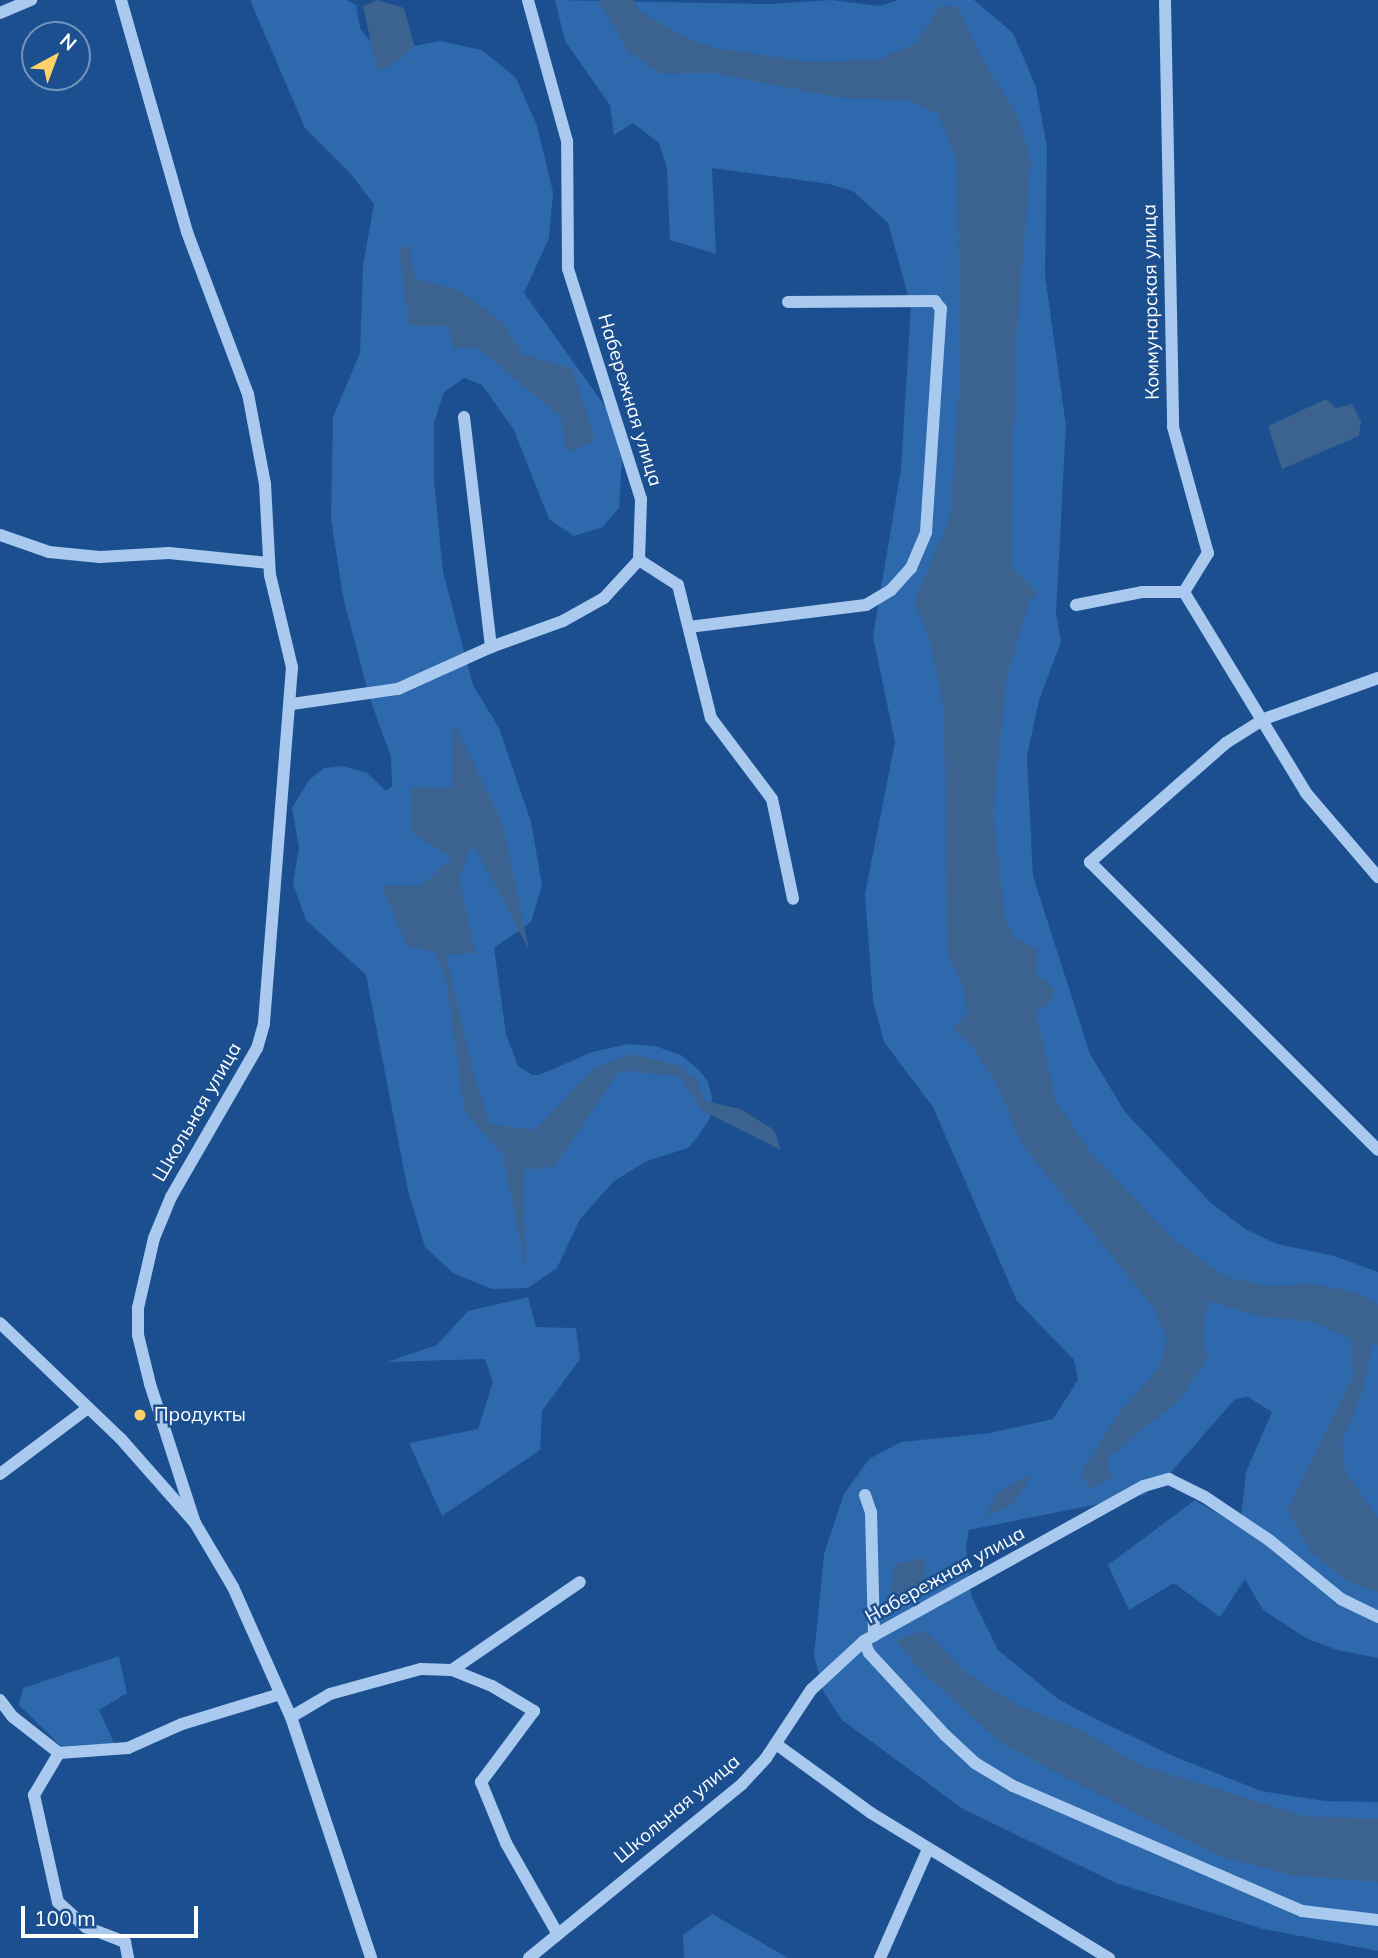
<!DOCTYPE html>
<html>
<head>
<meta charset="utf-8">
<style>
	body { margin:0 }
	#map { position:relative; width:1378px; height:1958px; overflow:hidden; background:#1b4f8f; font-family:Mulish,sans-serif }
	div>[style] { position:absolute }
	.green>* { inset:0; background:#2e69ad }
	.water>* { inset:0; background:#3c6290 }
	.minor>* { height:12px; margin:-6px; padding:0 6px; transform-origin:6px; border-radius:6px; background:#a9c9ee }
	.dots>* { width:19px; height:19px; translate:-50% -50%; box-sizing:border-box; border:4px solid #1b4f8f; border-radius:50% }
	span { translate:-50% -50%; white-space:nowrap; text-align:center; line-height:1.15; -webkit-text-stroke:5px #1b4f8f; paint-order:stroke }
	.street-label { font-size:19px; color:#fff }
	.poi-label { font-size:19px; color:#fff }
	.left { translate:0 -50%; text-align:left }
	.north { position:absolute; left:21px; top:21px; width:70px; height:70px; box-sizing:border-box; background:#1b4f8f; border:2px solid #7695bc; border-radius:50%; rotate:41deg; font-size:19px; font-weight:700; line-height:28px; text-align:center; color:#fff }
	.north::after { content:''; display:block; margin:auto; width:24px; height:32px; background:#ffd166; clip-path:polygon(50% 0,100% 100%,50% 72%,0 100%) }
	.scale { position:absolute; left:21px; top:1906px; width:177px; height:32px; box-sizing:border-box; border:4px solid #fff; border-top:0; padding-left:9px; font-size:21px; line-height:24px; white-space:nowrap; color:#fff; -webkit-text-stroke:5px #1b4f8f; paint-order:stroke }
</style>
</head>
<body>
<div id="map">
	<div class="green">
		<div style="clip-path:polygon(250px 0,347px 0,356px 5px,360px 28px,379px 53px,440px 41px,482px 50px,516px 78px,537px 126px,553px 192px,549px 238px,524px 293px,607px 409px,622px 460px,619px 508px,603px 527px,574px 536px,549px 519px,514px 430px,482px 385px,464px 378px,444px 392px,434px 423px,434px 481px,443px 572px,473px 685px,499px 728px,531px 822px,542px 885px,531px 922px,494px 948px,506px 1034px,518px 1066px,532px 1075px,539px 1075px,592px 1052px,628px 1044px,655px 1046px,681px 1055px,699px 1070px,708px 1082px,712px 1097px,710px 1118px,696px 1139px,688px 1148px,647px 1161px,614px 1181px,580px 1219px,557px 1268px,528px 1288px,492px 1289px,453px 1273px,425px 1247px,408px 1191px,366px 975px,306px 920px,293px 884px,299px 848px,292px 808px,309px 780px,324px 768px,343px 766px,367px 773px,386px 791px,392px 786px,391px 757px,369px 696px,343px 597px,331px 519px,333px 417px,360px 353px,363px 265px,374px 204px,350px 173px,305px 128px)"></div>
		<div style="clip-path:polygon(555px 0,770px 4px,831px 0,880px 6px,898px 0,974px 0,1013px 33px,1036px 87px,1047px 147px,1045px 275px,1066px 426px,1056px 613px,1061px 642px,1039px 700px,1027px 756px,1033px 876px,1090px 1054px,1125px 1112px,1211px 1203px,1245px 1229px,1277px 1244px,1334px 1256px,1378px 1272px,1378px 1658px,1337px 1650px,1306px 1638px,1263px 1610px,1245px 1579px,1220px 1617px,1174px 1583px,1129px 1610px,1108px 1565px,1195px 1500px,1240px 1527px,1246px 1472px,1272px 1412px,1248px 1397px,1235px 1399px,1166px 1478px,1144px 1495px,969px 1530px,966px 1545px,971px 1595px,998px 1650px,1058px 1699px,1096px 1719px,1173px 1756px,1261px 1791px,1325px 1801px,1378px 1802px,1378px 1951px,1263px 1929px,1116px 1883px,963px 1809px,842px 1720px,824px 1693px,814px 1656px,824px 1554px,844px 1494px,869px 1459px,901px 1442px,990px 1433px,1053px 1419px,1078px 1380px,1074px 1360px,1017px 1301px,933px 1107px,884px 1042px,873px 1001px,865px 894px,895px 742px,873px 636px,901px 469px,911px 306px,888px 223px,853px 191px,829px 184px,712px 168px,716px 254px,670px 240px,667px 168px,659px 143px,633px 123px,614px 135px,610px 105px,565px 41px)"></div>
		<div style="clip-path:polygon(528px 1297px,536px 1327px,576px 1328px,580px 1359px,542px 1411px,540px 1450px,442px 1516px,409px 1443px,478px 1429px,493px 1382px,485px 1359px,387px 1362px,437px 1345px,468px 1311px)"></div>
		<div style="clip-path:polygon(119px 1656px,127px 1693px,99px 1710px,114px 1743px,64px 1749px,19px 1705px,23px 1688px)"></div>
		<div style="clip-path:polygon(712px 1914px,788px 1958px,684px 1958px,683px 1935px)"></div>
	</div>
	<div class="water">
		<div style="clip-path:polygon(377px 0,404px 8px,414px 45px,402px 58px,377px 72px,363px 6px)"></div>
		<div style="clip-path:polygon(599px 0,633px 0,640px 11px,681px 36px,715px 48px,811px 62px,878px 60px,916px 43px,941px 5px,958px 7px,983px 61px,1016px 112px,1031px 160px,1016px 340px,1011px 566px,1038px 593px,1030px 601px,1007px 675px,993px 813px,1005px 920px,1015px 938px,1038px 950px,1036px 973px,1055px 990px,1049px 1005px,1036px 1012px,1056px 1101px,1089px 1151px,1174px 1240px,1225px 1277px,1268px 1286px,1314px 1284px,1359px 1293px,1378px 1305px,1378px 1345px,1372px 1343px,1363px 1391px,1342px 1440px,1345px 1471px,1378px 1518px,1378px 1592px,1352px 1584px,1311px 1552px,1287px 1511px,1353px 1375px,1351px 1339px,1314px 1322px,1259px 1316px,1208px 1301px,1203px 1336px,1208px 1357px,1180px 1399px,1108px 1458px,1111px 1478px,1090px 1489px,1080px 1474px,1120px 1411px,1159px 1368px,1167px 1338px,1154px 1308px,1023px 1146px,995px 1082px,972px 1046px,952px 1029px,967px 1013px,964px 989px,947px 951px,944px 709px,929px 638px,914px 602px,950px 518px,959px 388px,958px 164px,938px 114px,908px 100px,842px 98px,713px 73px,661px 74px,627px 51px)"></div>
		<div style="clip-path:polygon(398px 246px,409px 247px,415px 278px,461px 291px,502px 322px,522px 354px,573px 369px,595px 441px,567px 452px,560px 416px,476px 347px,453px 349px,448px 326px,409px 326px)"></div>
		<div style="clip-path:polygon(1326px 399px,1336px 408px,1352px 404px,1361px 421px,1359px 436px,1282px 469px,1268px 426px)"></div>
		<div style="clip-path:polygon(454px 724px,502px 821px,529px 950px,473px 844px,459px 877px,475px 953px,446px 955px,474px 1076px,491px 1124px,534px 1130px,595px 1068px,630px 1054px,678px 1065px,697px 1080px,704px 1101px,741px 1109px,774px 1130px,781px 1150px,701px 1110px,680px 1077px,620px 1070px,554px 1167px,523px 1170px,526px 1270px,503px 1156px,464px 1110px,446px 978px,435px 952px,407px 946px,381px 885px,421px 886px,452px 858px,412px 833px,411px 787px,452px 788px)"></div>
		<div style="clip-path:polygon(1032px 1474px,1014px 1504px,986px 1516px,997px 1493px)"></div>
		<div style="clip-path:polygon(927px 1558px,920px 1595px,891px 1600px,894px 1564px)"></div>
		<div style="clip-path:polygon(925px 1630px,966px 1673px,1019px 1706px,1079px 1729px,1137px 1764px,1304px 1816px,1378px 1819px,1378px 1882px,1290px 1875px,1217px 1855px,1002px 1744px,918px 1668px,896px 1640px)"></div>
	</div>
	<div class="minor">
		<div style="left:121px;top:0;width:241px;rotate:74.1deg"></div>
		<div style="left:187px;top:232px;width:173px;rotate:69.4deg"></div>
		<div style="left:248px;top:394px;width:92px;rotate:79.3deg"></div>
		<div style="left:265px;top:484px;width:91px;rotate:86.9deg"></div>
		<div style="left:270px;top:575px;width:95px;rotate:76.6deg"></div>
		<div style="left:292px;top:667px;width:358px;rotate:94.5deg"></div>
		<div style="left:264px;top:1024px;width:25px;rotate:106deg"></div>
		<div style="left:257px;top:1048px;width:172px;rotate:120deg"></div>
		<div style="left:171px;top:1197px;width:44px;rotate:112.5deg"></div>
		<div style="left:154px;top:1238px;width:72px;rotate:102.9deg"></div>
		<div style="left:138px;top:1308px;width:27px;rotate:90deg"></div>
		<div style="left:138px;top:1335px;width:50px;rotate:76.2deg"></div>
		<div style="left:150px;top:1384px;width:146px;rotate:72.1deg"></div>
		<div style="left:1165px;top:0;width:427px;rotate:88.9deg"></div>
		<div style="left:1173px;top:427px;width:131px;rotate:74.5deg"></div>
		<div style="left:1208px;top:553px;width:46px;rotate:121.6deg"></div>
		<div style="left:0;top:13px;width:34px;rotate:-23deg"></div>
		<div style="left:464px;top:417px;width:232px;rotate:83.3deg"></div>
		<div style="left:0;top:535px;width:52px;rotate:19.1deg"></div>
		<div style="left:49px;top:552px;width:51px;rotate:5.6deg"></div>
		<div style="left:100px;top:557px;width:69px;rotate:-3.3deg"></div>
		<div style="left:169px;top:553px;width:100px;rotate:5.7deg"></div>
		<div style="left:639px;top:560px;width:46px;rotate:32.7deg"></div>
		<div style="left:678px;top:585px;width:137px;rotate:76.1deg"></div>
		<div style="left:711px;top:718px;width:101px;rotate:53deg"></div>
		<div style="left:772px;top:799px;width:102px;rotate:78.1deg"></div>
		<div style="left:1076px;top:605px;width:67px;rotate:-11.1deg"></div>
		<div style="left:1142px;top:592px;width:42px"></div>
		<div style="left:1184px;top:592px;width:235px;rotate:58.7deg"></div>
		<div style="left:1306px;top:793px;width:111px;rotate:49.4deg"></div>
		<div style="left:689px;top:627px;width:178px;rotate:-7.1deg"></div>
		<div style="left:866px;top:605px;width:29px;rotate:-31deg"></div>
		<div style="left:891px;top:590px;width:30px;rotate:-48deg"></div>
		<div style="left:911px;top:568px;width:39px;rotate:-67deg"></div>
		<div style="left:926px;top:532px;width:224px;rotate:-86.2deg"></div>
		<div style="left:941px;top:309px;width:10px;rotate:-127deg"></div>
		<div style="left:935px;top:301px;width:147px;rotate:179.6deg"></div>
		<div style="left:1378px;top:678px;width:121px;rotate:160.2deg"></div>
		<div style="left:1264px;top:719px;width:45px;rotate:147.7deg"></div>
		<div style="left:1226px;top:743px;width:181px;rotate:138.8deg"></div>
		<div style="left:1090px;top:862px;width:407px;rotate:45deg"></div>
		<div style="left:292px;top:704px;width:107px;rotate:-8.1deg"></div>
		<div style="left:398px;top:689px;width:102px;rotate:-24.3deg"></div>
		<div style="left:491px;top:647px;width:77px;rotate:-19.9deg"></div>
		<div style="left:563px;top:621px;width:47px;rotate:-29.3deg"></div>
		<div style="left:604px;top:598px;width:52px;rotate:-47.4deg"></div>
		<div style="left:639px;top:560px;width:61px;rotate:-88.1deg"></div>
		<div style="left:641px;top:499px;width:241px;rotate:-107.6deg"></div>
		<div style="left:568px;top:269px;width:128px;rotate:-90.4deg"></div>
		<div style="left:567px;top:141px;width:146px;rotate:-105.5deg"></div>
		<div style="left:0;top:1323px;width:168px;rotate:43.8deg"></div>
		<div style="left:121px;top:1439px;width:112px;rotate:48.6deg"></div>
		<div style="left:195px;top:1523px;width:74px;rotate:59.3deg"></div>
		<div style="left:233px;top:1587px;width:142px;rotate:66deg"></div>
		<div style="left:291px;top:1717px;width:254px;rotate:71.6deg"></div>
		<div style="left:0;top:1474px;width:110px;rotate:-36.9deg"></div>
		<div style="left:865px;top:1495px;width:18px;rotate:71deg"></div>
		<div style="left:871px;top:1512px;width:124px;rotate:88.6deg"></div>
		<div style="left:864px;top:1641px;width:13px;rotate:67deg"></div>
		<div style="left:869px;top:1653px;width:112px;rotate:47.2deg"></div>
		<div style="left:945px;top:1735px;width:41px;rotate:43deg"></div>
		<div style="left:975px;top:1763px;width:44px;rotate:31.2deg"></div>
		<div style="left:1013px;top:1786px;width:315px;rotate:23.4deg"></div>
		<div style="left:1302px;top:1911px;width:77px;rotate:6.8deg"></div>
		<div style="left:452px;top:1670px;width:155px;rotate:-34.5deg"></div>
		<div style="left:0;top:1700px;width:21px;rotate:53deg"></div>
		<div style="left:13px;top:1717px;width:58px;rotate:38deg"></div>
		<div style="left:59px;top:1753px;width:49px;rotate:120.8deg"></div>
		<div style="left:34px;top:1795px;width:110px;rotate:77.4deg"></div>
		<div style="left:58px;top:1902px;width:38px;rotate:42deg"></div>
		<div style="left:86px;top:1927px;width:42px;rotate:21deg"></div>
		<div style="left:125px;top:1942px;width:16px;rotate:79deg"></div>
		<div style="left:291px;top:1717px;width:45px;rotate:-30.5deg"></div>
		<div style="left:330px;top:1694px;width:94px;rotate:-15.4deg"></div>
		<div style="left:421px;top:1669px;width:31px;rotate:2deg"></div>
		<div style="left:452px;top:1670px;width:43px;rotate:21.8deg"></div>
		<div style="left:492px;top:1686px;width:49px;rotate:30.8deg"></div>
		<div style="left:534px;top:1711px;width:89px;rotate:126.7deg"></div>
		<div style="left:481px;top:1782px;width:66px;rotate:67.7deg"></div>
		<div style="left:506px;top:1843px;width:101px;rotate:60.4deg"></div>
		<div style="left:776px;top:1744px;width:117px;rotate:36deg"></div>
		<div style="left:871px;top:1813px;width:279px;rotate:31.4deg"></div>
		<div style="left:59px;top:1753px;width:69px;rotate:-4.1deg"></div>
		<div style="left:128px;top:1748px;width:59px;rotate:-24deg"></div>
		<div style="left:182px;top:1724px;width:102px;rotate:-17deg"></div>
		<div style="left:529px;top:1958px;width:275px;rotate:-39.2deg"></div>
		<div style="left:742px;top:1784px;width:35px;rotate:-47deg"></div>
		<div style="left:766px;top:1758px;width:82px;rotate:-56.5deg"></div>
		<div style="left:811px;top:1690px;width:72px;rotate:-42.8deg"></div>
		<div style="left:864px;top:1641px;width:320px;rotate:-29deg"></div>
		<div style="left:1144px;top:1486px;width:26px;rotate:-16deg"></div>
		<div style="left:1169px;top:1479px;width:40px;rotate:26.6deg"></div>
		<div style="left:1205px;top:1497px;width:77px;rotate:33.9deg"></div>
		<div style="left:1269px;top:1540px;width:93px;rotate:39.3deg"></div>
		<div style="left:1341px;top:1599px;width:41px;rotate:25.9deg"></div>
		<div style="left:880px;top:1958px;width:119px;rotate:-66.2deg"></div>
	</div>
	<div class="dots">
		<div style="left:140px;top:1415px;background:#ffd166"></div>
	</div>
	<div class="street-label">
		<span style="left:1151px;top:302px;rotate:-91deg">Коммунарская улица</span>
		<span style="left:630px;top:400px;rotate:73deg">Набережная улица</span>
		<span style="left:197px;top:1112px;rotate:-60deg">Школьная улица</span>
		<span style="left:945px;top:1575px;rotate:-29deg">Набережная улица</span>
		<span style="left:677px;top:1809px;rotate:-40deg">Школьная улица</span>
	</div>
	<div class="poi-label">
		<span class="left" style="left:154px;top:1415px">Продукты</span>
	</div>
	<div class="north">N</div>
	<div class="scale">100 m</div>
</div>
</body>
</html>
